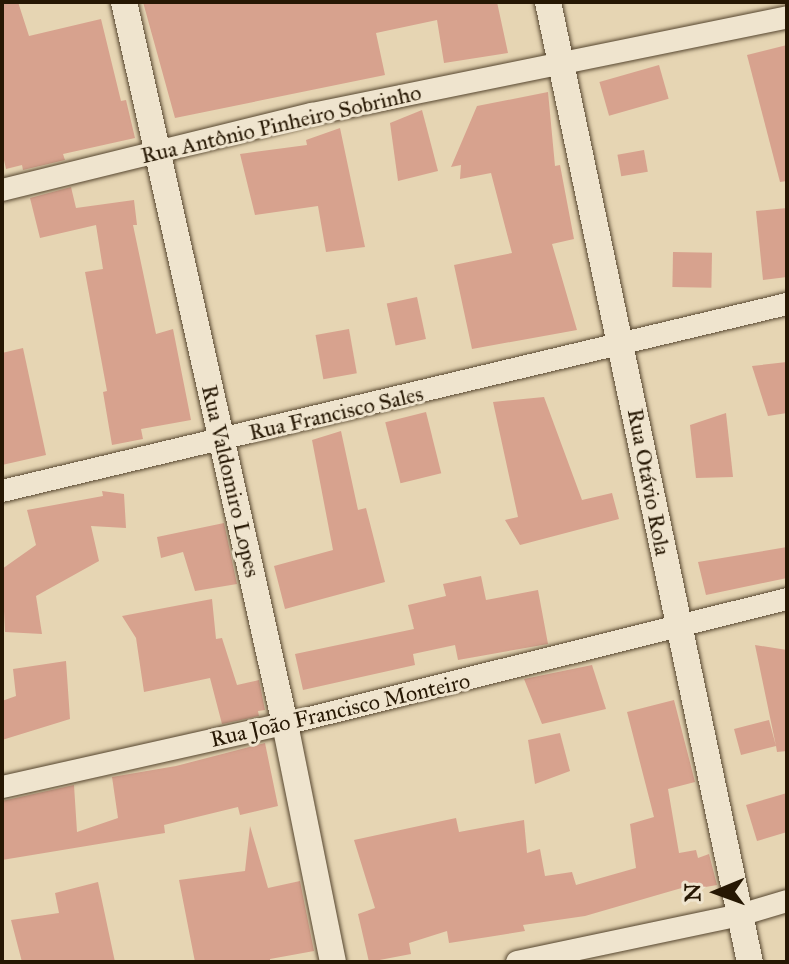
<!DOCTYPE html>
<html>
<head>
<meta charset="utf-8">
<style>
	body { margin:0 }
	#map { position:relative; width:789px; height:964px; overflow:hidden; background:#e6d5b3; font-family:"IM FELL Great Primer",serif }
	div>[style] { position:absolute }
	.building>* { inset:0; background:#d7a28e; transform-origin:0 0 }
	.roads { filter:drop-shadow(0 0 2px #56462f) drop-shadow(0 0 2px #56462f) }
	.minor>* { height:22px; margin:-11px; padding:0 11px; transform-origin:11px; border-radius:11px; background:#efe4ce }
	.tertiary>* { height:26px; margin:-13px; padding:0 13px; transform-origin:13px; border-radius:13px; background:#efe4ce }
	span { translate:-50% -50%; white-space:nowrap; text-align:center; line-height:1.15; -webkit-text-stroke:6px #efe4ce; paint-order:stroke }
	.street-label { font-size:22px; color:#261703 }
	.frame { position:absolute; inset:0; border:4px solid #261703; pointer-events:none }
	.north { position:absolute; left:677px; top:852px; width:80px; height:80px; -webkit-text-stroke:6px #efe4ce; paint-order:stroke; rotate:269deg; font-size:22px; font-weight:700; line-height:32px; text-align:center; color:#261703 }
	.north::after { content:''; display:block; margin:auto; width:28px; height:36px; background:#261703; clip-path:polygon(50% 0,100% 100%,50% 72%,0 100%) }
</style>
</head>
<body>
<div id="map">
	<div class="building">
		<div style="clip-path:polygon(2px 2px,18px 2px,29px 36px,101px 19px,121px 101px,126px 100px,135px 138px,63px 154px,65px 160px,23px 170px,22px 165px,6px 169px,2px 151px)"></div>
		<div style="clip-path:polygon(143px 2px,497px 2px,508px 53px,444px 63px,437px 20px,376px 33px,385px 75px,175px 118px)"></div>
		<div style="clip-path:polygon(787px 45px,787px 181px,780px 182px,747px 55px)"></div>
		<div style="left:659px;top:65px;width:35px;height:62px;rotate:74deg"></div>
		<div style="clip-path:polygon(548px 92px,555px 166px,560px 165px,574px 239px,552px 244px,577px 330px,472px 349px,454px 265px,512px 253px,491px 173px,460px 179px,461px 165px,451px 167px,477px 106px)"></div>
		<div style="clip-path:polygon(422px 110px,438px 171px,398px 181px,390px 123px)"></div>
		<div style="clip-path:polygon(340px 128px,365px 247px,326px 252px,318px 206px,255px 215px,240px 154px,307px 145px,306px 140px)"></div>
		<div style="left:644px;top:150px;width:22px;height:27px;rotate:80deg"></div>
		<div style="clip-path:polygon(71px 187px,76px 208px,134px 200px,137px 225px,133px 225px,156px 334px,173px 329px,191px 420px,141px 429px,143px 439px,112px 445px,103px 392px,107px 391px,85px 272px,103px 269px,96px 225px,40px 238px,30px 198px)"></div>
		<div style="clip-path:polygon(787px 208px,787px 277px,763px 280px,756px 211px)"></div>
		<div style="left:673px;top:252px;width:39px;height:35px;rotate:1deg"></div>
		<div style="left:417px;top:297px;width:43px;height:31px;rotate:78deg"></div>
		<div style="left:349px;top:329px;width:45px;height:34px;rotate:80deg"></div>
		<div style="clip-path:polygon(23px 348px,46px 455px,2px 465px,2px 353px)"></div>
		<div style="clip-path:polygon(787px 362px,787px 413px,768px 416px,752px 366px)"></div>
		<div style="clip-path:polygon(544px 397px,582px 500px,612px 493px,619px 519px,520px 545px,505px 520px,518px 517px,493px 402px)"></div>
		<div style="left:426px;top:412px;width:63px;height:42px;rotate:76deg"></div>
		<div style="clip-path:polygon(726px 413px,733px 477px,696px 478px,690px 425px)"></div>
		<div style="clip-path:polygon(341px 431px,358px 510px,366px 508px,385px 582px,285px 609px,274px 566px,333px 550px,312px 440px)"></div>
		<div style="clip-path:polygon(102px 491px,124px 494px,126px 528px,91px 526px,99px 561px,36px 596px,42px 634px,5px 632px,2px 569px,36px 545px,27px 510px,103px 496px)"></div>
		<div style="clip-path:polygon(224px 523px,237px 584px,195px 591px,183px 552px,161px 558px,157px 537px)"></div>
		<div style="clip-path:polygon(787px 547px,787px 578px,706px 595px,698px 562px)"></div>
		<div style="clip-path:polygon(481px 576px,486px 600px,538px 590px,548px 644px,458px 660px,455px 645px,413px 654px,415px 665px,303px 690px,295px 654px,414px 629px,408px 605px,446px 596px,443px 584px)"></div>
		<div style="clip-path:polygon(212px 599px,216px 639px,222px 638px,237px 685px,259px 680px,265px 710px,258px 711px,259px 716px,222px 724px,210px 678px,144px 692px,136px 638px,122px 616px)"></div>
		<div style="clip-path:polygon(755px 645px,787px 650px,787px 751px,777px 752px,776px 746px,741px 755px,734px 729px,769px 720px,776px 746px)"></div>
		<div style="clip-path:polygon(66px 661px,70px 719px,2px 740px,2px 701px,16px 696px,13px 669px)"></div>
		<div style="clip-path:polygon(592px 665px,606px 709px,542px 724px,524px 679px)"></div>
		<div style="clip-path:polygon(674px 700px,695px 782px,668px 789px,679px 853px,696px 850px,698px 858px,709px 854px,717px 885px,688px 890px,685px 887px,585px 916px,523px 925px,525px 931px,488px 937px,449px 943px,447px 931px,409px 943px,411px 954px,369px 962px,358px 914px,375px 908px,354px 840px,456px 818px,459px 832px,524px 820px,527px 853px,540px 849px,545px 876px,572px 872px,576px 885px,636px 868px,630px 824px,654px 817px,627px 712px)"></div>
		<div style="clip-path:polygon(560px 733px,570px 771px,535px 784px,528px 740px)"></div>
		<div style="clip-path:polygon(265px 743px,278px 806px,240px 815px,238px 807px,164px 825px,165px 833px,2px 860px,2px 801px,74px 785px,77px 832px,118px 818px,112px 777px,176px 766px)"></div>
		<div style="clip-path:polygon(787px 793px,787px 832px,757px 841px,746px 805px)"></div>
		<div style="clip-path:polygon(250px 826px,268px 888px,300px 881px,314px 951px,270px 959px,270px 962px,195px 962px,179px 880px,245px 871px)"></div>
		<div style="clip-path:polygon(98px 882px,115px 962px,22px 962px,11px 920px,59px 913px,55px 893px)"></div>
	</div>
	<div class="roads">
		<div class="minor">
			<div style="left:2px;top:190px;width:319px;rotate:-13.8deg"></div>
			<div style="left:312px;top:114px;width:485px;rotate:-11.5deg"></div>
			<div style="left:2px;top:491px;width:807px;rotate:-13.4deg"></div>
			<div style="left:2px;top:787px;width:290px;rotate:-12.6deg"></div>
			<div style="left:285px;top:724px;width:517px;rotate:-13.98deg"></div>
			<div style="left:517px;top:962px;width:228px;rotate:-11.9deg"></div>
			<div style="left:740px;top:915px;width:49px;rotate:-16.6deg"></div>
		</div>
		<div class="tertiary">
			<div style="left:124px;top:2px;width:740px;rotate:77.43deg"></div>
			<div style="left:285px;top:724px;width:243px;rotate:78.6deg"></div>
			<div style="left:548px;top:2px;width:981px;rotate:78.12deg"></div>
		</div>
	</div>
	<div class="street-label">
		<span style="left:281px;top:124px;rotate:-13deg">Rua Antônio Pinheiro Sobrinho</span>
		<span style="left:336px;top:413px;rotate:-13deg">Rua Francisco Sales</span>
		<span style="left:231px;top:481px;rotate:77deg">Rua Valdomiro Lopes</span>
		<span style="left:649px;top:482px;rotate:79deg">Rua Otávio Rola</span>
		<span style="left:340px;top:710px;rotate:-13deg">Rua João Francisco Monteiro</span>
	</div>
	<div class="frame"></div>
	<div class="north">N</div>
</div>
</body>
</html>
